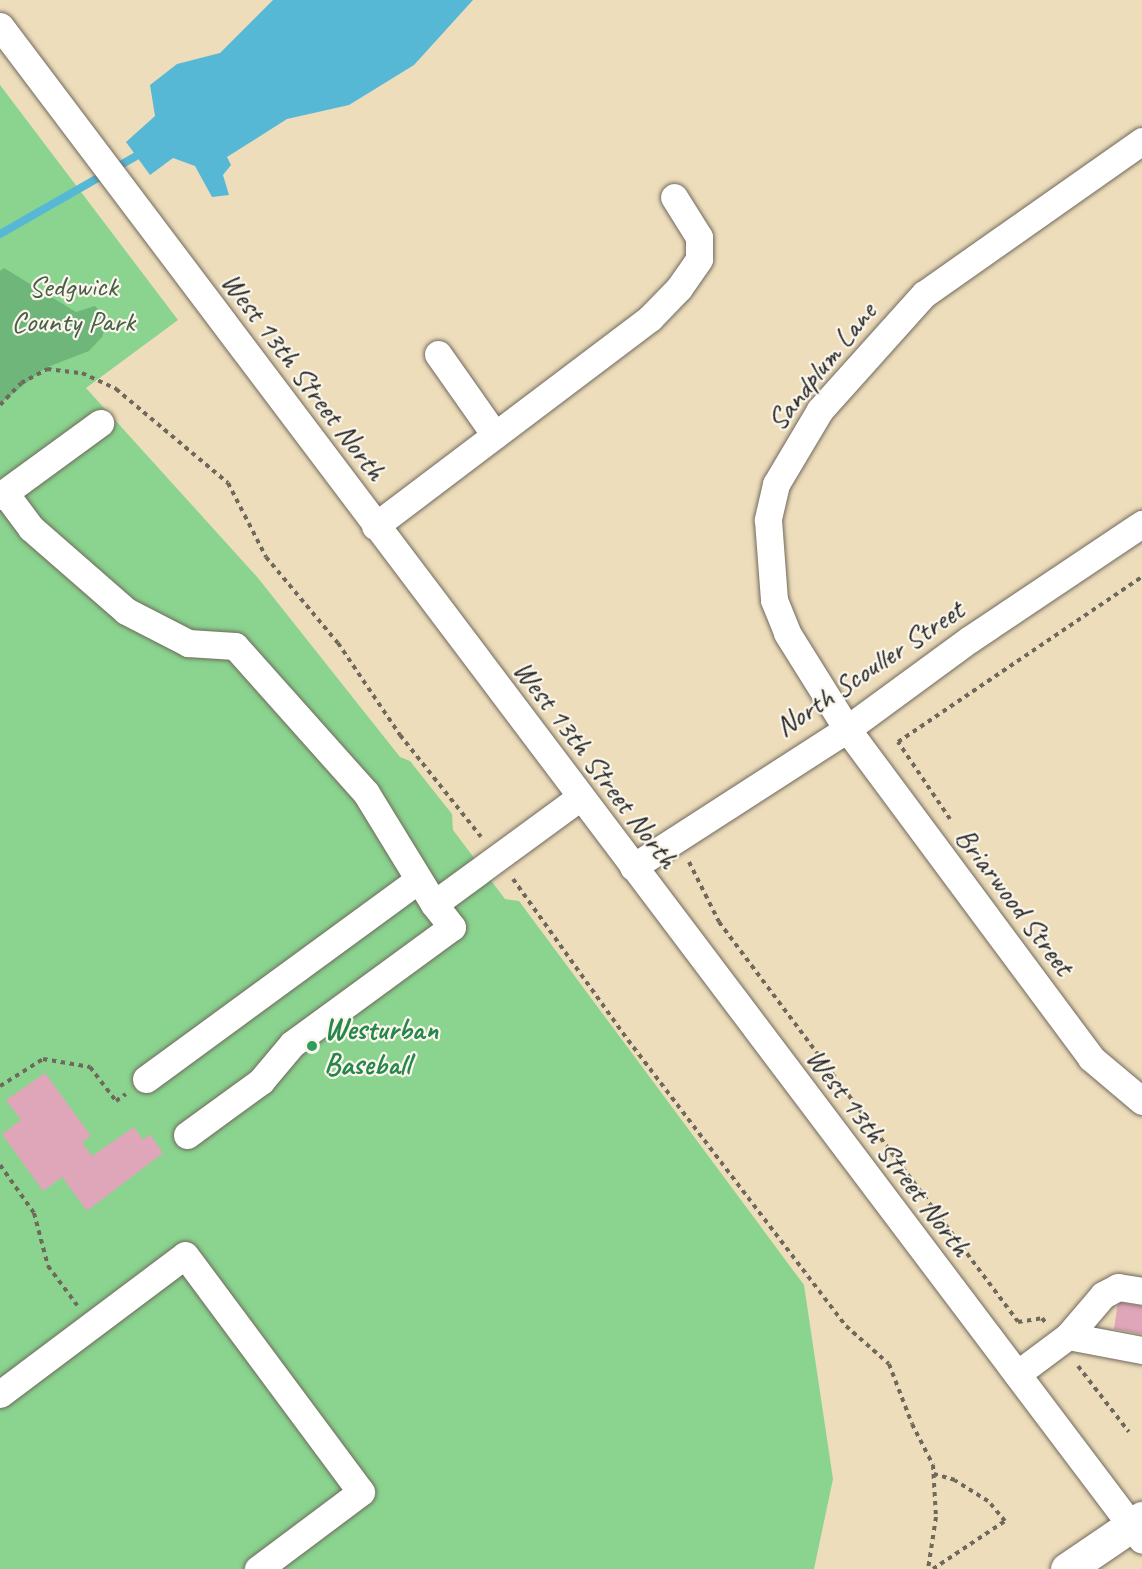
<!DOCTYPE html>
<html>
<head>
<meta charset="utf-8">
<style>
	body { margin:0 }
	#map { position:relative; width:1142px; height:1569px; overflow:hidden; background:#edb; font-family:Caveat,sans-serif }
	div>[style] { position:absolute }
	.green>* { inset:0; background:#8ad48f }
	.forest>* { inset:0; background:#6fb67a }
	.water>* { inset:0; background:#57b8d6 }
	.stream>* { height:8px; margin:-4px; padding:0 4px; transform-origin:4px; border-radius:4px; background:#57b8d6 }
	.building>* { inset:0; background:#dfa5b8 }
	.path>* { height:4px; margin-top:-2px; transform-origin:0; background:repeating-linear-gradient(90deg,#6f695d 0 4.5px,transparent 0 9px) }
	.roads { filter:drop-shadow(0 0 2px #6f695d) drop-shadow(0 0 2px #6f695d) }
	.minor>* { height:27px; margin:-13.5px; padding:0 13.5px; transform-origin:13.5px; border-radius:13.5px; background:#fff }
	.major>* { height:33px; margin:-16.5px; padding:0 16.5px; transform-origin:16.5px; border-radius:16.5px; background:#fff }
	.dots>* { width:16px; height:16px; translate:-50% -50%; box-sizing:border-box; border:3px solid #fbf7ec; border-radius:50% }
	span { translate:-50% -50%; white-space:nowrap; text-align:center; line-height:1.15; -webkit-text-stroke:4.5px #fbf7ec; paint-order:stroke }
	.park-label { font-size:30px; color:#485e49 }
	.street-label { font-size:30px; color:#2b2b2b }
	.leisure-label { font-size:30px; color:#27864d; font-weight:700 }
	.left { translate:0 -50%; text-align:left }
</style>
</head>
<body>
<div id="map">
	<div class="green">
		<div style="clip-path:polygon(0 85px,178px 320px,86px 388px,258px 578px,400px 757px,410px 761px,452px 814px,453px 830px,505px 899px,519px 901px,804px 1285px,833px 1479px,814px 1569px,0 1569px)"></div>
	</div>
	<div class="forest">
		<div style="clip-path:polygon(4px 268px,76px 312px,95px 306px,108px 320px,102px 337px,89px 351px,45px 368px,0 404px,0 271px)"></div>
	</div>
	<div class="water">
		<div style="clip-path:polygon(273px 0,473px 0,414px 65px,349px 105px,287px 119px,227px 157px,231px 165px,223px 175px,229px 195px,212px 197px,195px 166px,173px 158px,150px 175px,126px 142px,155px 116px,150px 85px,177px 64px,220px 53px)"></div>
	</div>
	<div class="stream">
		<div style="left:0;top:234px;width:157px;rotate:-29.8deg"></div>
	</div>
	<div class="building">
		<div style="clip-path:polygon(45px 1073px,91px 1136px,82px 1142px,92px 1156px,134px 1127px,143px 1140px,150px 1134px,163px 1153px,87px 1211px,62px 1177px,43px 1191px,2px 1134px,21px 1120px,6px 1100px)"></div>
		<div style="clip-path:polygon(1118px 1302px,1142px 1306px,1142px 1334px,1114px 1329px)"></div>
	</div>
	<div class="path">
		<div style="left:0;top:405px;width:30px;rotate:-46deg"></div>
		<div style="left:21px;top:383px;width:30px;rotate:-28deg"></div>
		<div style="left:47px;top:369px;width:35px;rotate:7deg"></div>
		<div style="left:82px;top:373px;width:38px;rotate:25deg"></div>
		<div style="left:116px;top:389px;width:146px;rotate:40deg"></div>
		<div style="left:228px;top:483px;width:83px;rotate:62.8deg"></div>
		<div style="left:266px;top:557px;width:112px;rotate:50.1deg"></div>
		<div style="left:338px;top:643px;width:111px;rotate:56deg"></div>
		<div style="left:400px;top:735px;width:130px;rotate:51.5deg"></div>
		<div style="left:950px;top:819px;width:93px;rotate:-124deg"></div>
		<div style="left:898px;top:742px;width:295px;rotate:-34.1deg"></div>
		<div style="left:689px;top:862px;width:67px;rotate:63.4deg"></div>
		<div style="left:719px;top:922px;width:499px;rotate:53.2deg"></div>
		<div style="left:1018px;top:1322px;width:24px;rotate:-9deg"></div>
		<div style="left:1042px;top:1318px;width:5px;rotate:53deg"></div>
		<div style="left:513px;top:879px;width:198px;rotate:54.5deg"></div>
		<div style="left:628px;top:1040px;width:360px;rotate:52.7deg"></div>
		<div style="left:846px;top:1326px;width:57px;rotate:41.5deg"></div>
		<div style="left:889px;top:1364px;width:64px;rotate:69deg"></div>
		<div style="left:912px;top:1424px;width:46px;rotate:62.9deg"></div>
		<div style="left:933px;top:1465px;width:52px;rotate:86.7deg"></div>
		<div style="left:936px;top:1517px;width:53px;rotate:98.7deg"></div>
		<div style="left:0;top:1086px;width:51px;rotate:-32.1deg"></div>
		<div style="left:43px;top:1059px;width:48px;rotate:9.7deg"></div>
		<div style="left:90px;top:1067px;width:43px;rotate:52.6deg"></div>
		<div style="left:116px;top:1101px;width:12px;rotate:-35deg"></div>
		<div style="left:0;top:1165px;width:59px;rotate:54.7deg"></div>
		<div style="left:34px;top:1213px;width:55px;rotate:75.2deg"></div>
		<div style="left:48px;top:1266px;width:49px;rotate:53.4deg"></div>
		<div style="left:1078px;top:1366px;width:83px;rotate:52.3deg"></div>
		<div style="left:933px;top:1569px;width:87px;rotate:-33.7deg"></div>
		<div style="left:1005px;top:1521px;width:26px;rotate:-130deg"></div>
		<div style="left:988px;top:1501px;width:39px;rotate:-148deg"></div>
		<div style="left:955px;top:1480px;width:22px;rotate:-164deg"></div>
	</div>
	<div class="roads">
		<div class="minor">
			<div style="left:0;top:26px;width:1896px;rotate:52.97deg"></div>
			<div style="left:1142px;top:141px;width:266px;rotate:144.9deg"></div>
			<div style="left:924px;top:294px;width:156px;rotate:131.9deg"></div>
			<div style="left:820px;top:410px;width:86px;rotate:120.7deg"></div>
			<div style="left:776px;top:484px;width:37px;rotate:103deg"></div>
			<div style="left:768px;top:520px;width:80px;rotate:85.7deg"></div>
			<div style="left:774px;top:600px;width:35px;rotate:68deg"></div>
			<div style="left:787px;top:633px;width:113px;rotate:58deg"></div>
			<div style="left:847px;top:729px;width:410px;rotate:53.4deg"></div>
			<div style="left:1091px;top:1058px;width:67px;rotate:40.1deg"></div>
			<div style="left:438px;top:354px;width:99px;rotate:54.9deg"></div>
			<div style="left:5px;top:493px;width:44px;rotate:53.4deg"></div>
			<div style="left:31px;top:528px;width:126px;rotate:41.1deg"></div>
			<div style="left:126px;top:611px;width:70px;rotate:27.3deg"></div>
			<div style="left:188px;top:643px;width:47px;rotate:3.7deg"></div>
			<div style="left:235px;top:646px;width:197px;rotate:48.3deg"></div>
			<div style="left:366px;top:793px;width:130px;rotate:58.5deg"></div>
			<div style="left:434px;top:904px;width:181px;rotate:-36.2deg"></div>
			<div style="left:0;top:496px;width:124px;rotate:-36.1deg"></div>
			<div style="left:375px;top:526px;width:345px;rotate:-37.1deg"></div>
			<div style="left:650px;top:318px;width:42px;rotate:-46deg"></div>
			<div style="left:679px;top:288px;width:35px;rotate:-55deg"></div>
			<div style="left:699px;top:259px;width:22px;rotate:-90deg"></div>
			<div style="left:699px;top:237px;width:47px;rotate:-122deg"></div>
			<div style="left:633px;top:867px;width:255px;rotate:-32.8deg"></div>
			<div style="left:847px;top:729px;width:152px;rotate:-36.2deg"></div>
			<div style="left:970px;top:639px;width:207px;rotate:-33.8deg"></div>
			<div style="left:146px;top:1079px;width:336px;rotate:-36.2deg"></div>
			<div style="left:187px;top:1135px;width:92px;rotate:-36.1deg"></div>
			<div style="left:261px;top:1081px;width:48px;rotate:-50deg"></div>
			<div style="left:292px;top:1044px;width:198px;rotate:-36.2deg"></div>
			<div style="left:452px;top:927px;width:29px;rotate:-128deg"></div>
			<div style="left:1068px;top:1336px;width:75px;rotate:10.7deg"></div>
			<div style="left:1017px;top:1374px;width:64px;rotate:-36.7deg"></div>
			<div style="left:1068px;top:1336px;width:54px;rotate:-49.5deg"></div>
			<div style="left:1103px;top:1295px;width:17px;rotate:-28deg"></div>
			<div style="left:1118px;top:1287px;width:24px;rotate:9deg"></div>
			<div style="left:0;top:1394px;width:231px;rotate:-36.9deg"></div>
			<div style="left:185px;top:1255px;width:295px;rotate:53.4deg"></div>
			<div style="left:361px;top:1492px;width:129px;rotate:143.2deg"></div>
		</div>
		<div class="major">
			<div style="left:1067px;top:1569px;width:91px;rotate:-34.2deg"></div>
		</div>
	</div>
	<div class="dots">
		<div style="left:312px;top:1046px;background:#2e9e5b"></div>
	</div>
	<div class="park-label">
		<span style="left:73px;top:303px">Sedgwick<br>County Park</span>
	</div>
	<div class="street-label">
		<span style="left:821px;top:366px;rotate:-51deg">Sandplum Lane</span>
		<span style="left:304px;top:376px;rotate:53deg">West 13th Street North</span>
		<span style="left:869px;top:668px;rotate:-34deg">North Scouller Street</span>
		<span style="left:596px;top:764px;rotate:53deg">West 13th Street North</span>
		<span style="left:1015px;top:901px;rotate:53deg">Briarwood Street</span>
		<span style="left:889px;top:1152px;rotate:53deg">West 13th Street North</span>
	</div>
	<div class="leisure-label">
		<span class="left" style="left:324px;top:1046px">Westurban<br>Baseball</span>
	</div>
</div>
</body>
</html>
